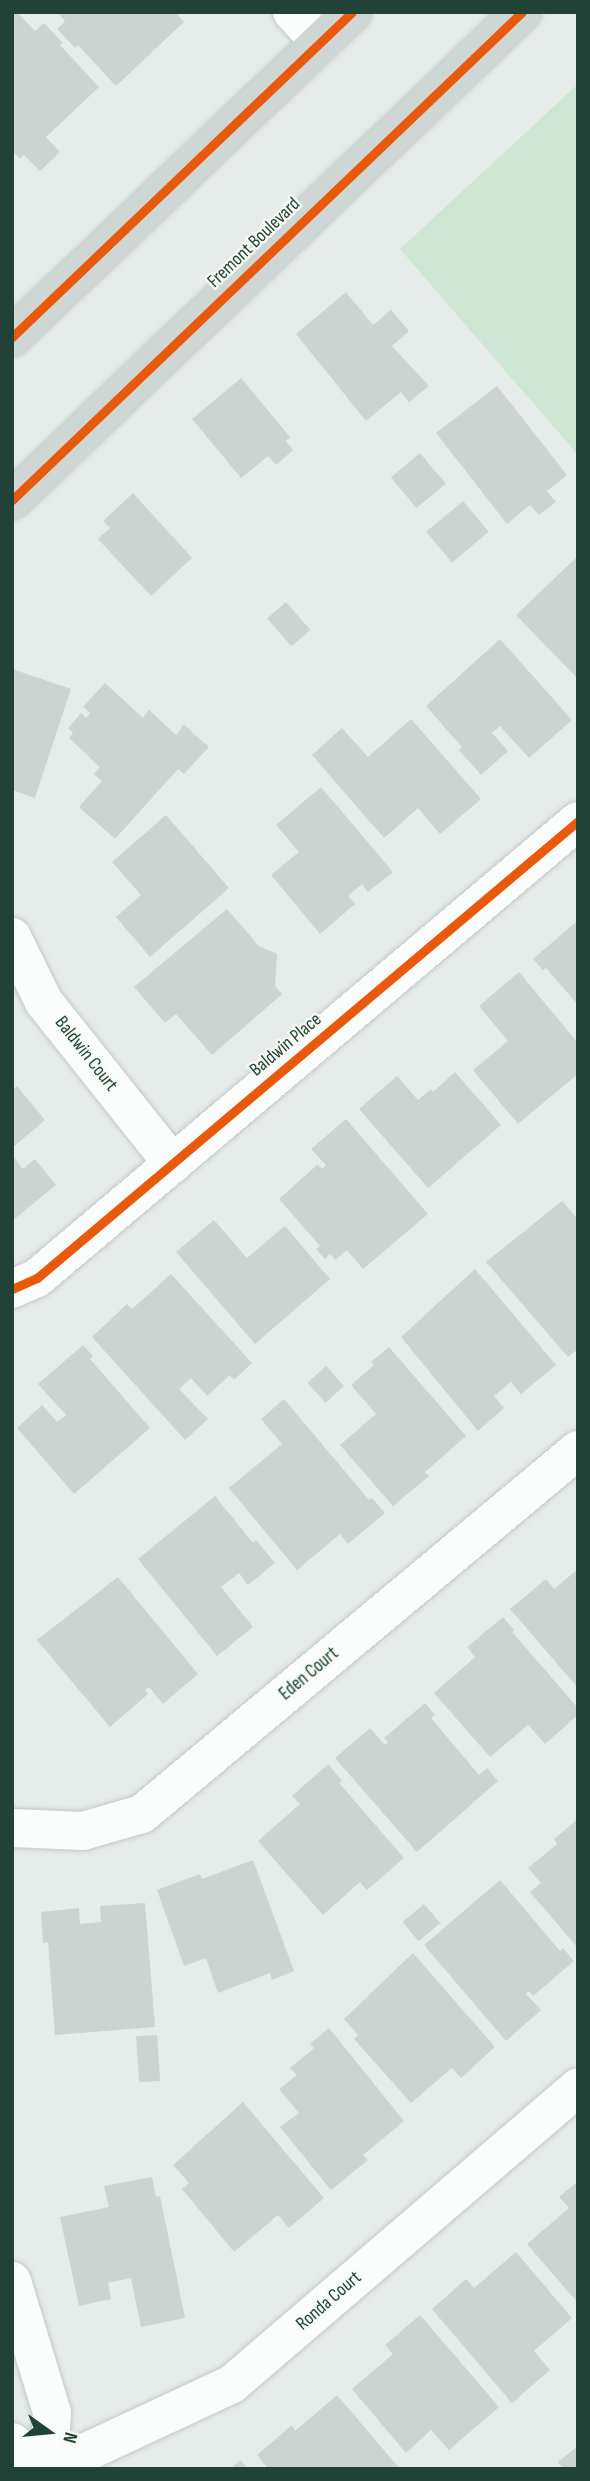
<!DOCTYPE html>
<html>
<head>
<meta charset="utf-8">
<style>
	body { margin:0 }
	#map { position:relative; width:590px; height:2481px; overflow:hidden; background:#e6ece9; font-family:"Sofia Sans Condensed",sans-serif }
	div>[style] { position:absolute }
	.green>* { inset:0; background:#cee6d4 }
	.building>* { inset:0; background:#cdd3d0; transform-origin:0 0 }
	.roads { filter:drop-shadow(0 0 2px #c3c9c6) drop-shadow(0 0 2px #c3c9c6) }
	.street>* { height:38px; margin:-19px; padding:0 19px; transform-origin:19px; border-radius:19px; background:#fbfcfc }
	.secondary>* { height:38px; margin:-19px; padding:0 19px; transform-origin:19px; border-radius:19px; background:#fbfcfc }
	.primary>* { height:38px; margin:-19px; padding:0 19px; transform-origin:19px; border-radius:19px; background:#ced7d4 }
	.cycleway>* { height:9px; margin:-4.5px; padding:0 4.5px; transform-origin:4.5px; border-radius:4.5px; background:#e8590c }
	span { translate:-50% -50%; white-space:nowrap; text-align:center; line-height:1.15; -webkit-text-stroke:5px #f5faf7; paint-order:stroke }
	.street-label { font-size:19px; color:#214236 }
	.frame { position:absolute; inset:0; border:14px solid #214236; pointer-events:none }
	.north { position:absolute; left:14px; top:2397px; width:70px; height:70px; -webkit-text-stroke:5px #f5faf7; paint-order:stroke; rotate:105deg; font-size:19px; font-weight:700; line-height:28px; text-align:center; color:#214236 }
	.north::after { content:''; display:block; margin:auto; width:24px; height:32px; background:#214236; clip-path:polygon(50% 0,100% 100%,50% 72%,0 100%) }
</style>
</head>
<body>
<div id="map">
	<div class="green">
		<div style="clip-path:polygon(578px 84px,578px 455px,400px 249px)"></div>
	</div>
	<div class="building">
		<div style="clip-path:polygon(17px 12px,35px 31px,44px 23px,63px 43px,60px 45px,99px 87px,46px 137px,60px 152px,40px 171px,24px 155px,20px 159px,12px 150px,12px 17px)"></div>
		<div style="clip-path:polygon(57px 12px,175px 12px,184px 22px,116px 86px,78px 45px,75px 48px,57px 29px,65px 21px)"></div>
		<div style="clip-path:polygon(346px 292px,373px 325px,391px 310px,409px 331px,392px 346px,429px 386px,409px 402px,401px 392px,366px 421px,296px 334px)"></div>
		<div style="clip-path:polygon(241px 378px,290px 437px,286px 441px,293px 450px,276px 465px,268px 456px,241px 478px,192px 419px)"></div>
		<div style="clip-path:polygon(497px 386px,567px 475px,547px 491px,556px 502px,539px 515px,530px 505px,507px 524px,436px 433px)"></div>
		<div style="left:420px;top:453px;width:40px;height:38px;rotate:50deg"></div>
		<div style="clip-path:polygon(133px 493px,192px 558px,151px 596px,98px 539px,110px 528px,103px 521px)"></div>
		<div style="left:463px;top:501px;width:40px;height:48px;rotate:50deg"></div>
		<div style="clip-path:polygon(578px 556px,578px 679px,516px 615px)"></div>
		<div style="left:286px;top:602px;width:37px;height:25px;rotate:49deg"></div>
		<div style="clip-path:polygon(500px 639px,572px 720px,529px 758px,500px 726px,492px 733px,508px 751px,481px 775px,459px 750px,462px 747px,426px 706px)"></div>
		<div style="clip-path:polygon(12px 669px,71px 689px,35px 798px,12px 790px)"></div>
		<div style="clip-path:polygon(105px 683px,143px 718px,149px 710px,176px 735px,184px 725px,209px 747px,184px 774px,178px 769px,115px 839px,79px 807px,102px 781px,94px 774px,100px 767px,69px 738px,73px 733px,68px 728px,81px 713px,86px 718px,90px 713px,83px 707px)"></div>
		<div style="clip-path:polygon(411px 719px,481px 799px,440px 834px,418px 808px,384px 838px,312px 755px,342px 728px,368px 757px)"></div>
		<div style="clip-path:polygon(321px 787px,393px 872px,368px 892px,362px 884px,348px 896px,355px 904px,320px 934px,271px 875px,299px 852px,276px 825px)"></div>
		<div style="clip-path:polygon(166px 815px,229px 888px,150px 957px,116px 917px,141px 895px,112px 862px)"></div>
		<div style="clip-path:polygon(227px 909px,259px 946px,277px 954px,275px 986px,282px 994px,212px 1055px,176px 1014px,165px 1023px,134px 987px)"></div>
		<div style="clip-path:polygon(576px 922px,578px 924px,578px 1005px,546px 968px,543px 970px,533px 959px)"></div>
		<div style="clip-path:polygon(519px 972px,578px 1043px,578px 1074px,518px 1124px,473px 1070px,508px 1041px,479px 1006px)"></div>
		<div style="clip-path:polygon(455px 1072px,501px 1125px,428px 1188px,359px 1109px,397px 1076px,418px 1100px,431px 1089px,433px 1092px)"></div>
		<div style="clip-path:polygon(17px 1086px,45px 1120px,12px 1148px,12px 1091px)"></div>
		<div style="clip-path:polygon(346px 1119px,428px 1214px,363px 1269px,347px 1250px,335px 1260px,330px 1254px,325px 1259px,316px 1249px,320px 1246px,279px 1199px,318px 1164px,322px 1169px,326px 1165px,311px 1149px)"></div>
		<div style="clip-path:polygon(12px 1155px,23px 1169px,35px 1159px,56px 1185px,12px 1221px)"></div>
		<div style="clip-path:polygon(562px 1201px,576px 1217px,578px 1215px,578px 1349px,568px 1357px,486px 1262px)"></div>
		<div style="clip-path:polygon(214px 1220px,247px 1258px,285px 1226px,330px 1279px,255px 1344px,176px 1252px)"></div>
		<div style="clip-path:polygon(475px 1269px,556px 1365px,521px 1394px,511px 1382px,494px 1396px,504px 1408px,478px 1431px,401px 1337px)"></div>
		<div style="clip-path:polygon(171px 1274px,252px 1363px,234px 1380px,230px 1375px,207px 1396px,191px 1378px,179px 1389px,208px 1419px,185px 1440px,92px 1337px,127px 1304px,132px 1309px)"></div>
		<div style="clip-path:polygon(83px 1345px,93px 1356px,90px 1359px,150px 1428px,74px 1494px,17px 1428px,42px 1405px,57px 1422px,66px 1415px,38px 1384px)"></div>
		<div style="clip-path:polygon(389px 1347px,466px 1436px,425px 1472px,429px 1476px,393px 1506px,340px 1445px,376px 1414px,351px 1385px,374px 1365px,371px 1362px)"></div>
		<div style="left:326px;top:1366px;width:27px;height:25px;rotate:48deg"></div>
		<div style="clip-path:polygon(284px 1399px,369px 1500px,372px 1498px,385px 1513px,348px 1544px,340px 1534px,297px 1570px,229px 1488px,282px 1444px,261px 1419px)"></div>
		<div style="clip-path:polygon(215px 1496px,253px 1543px,256px 1540px,275px 1563px,248px 1585px,239px 1573px,221px 1587px,253px 1627px,217px 1656px,138px 1559px)"></div>
		<div style="clip-path:polygon(578px 1569px,578px 1688px,510px 1609px,546px 1579px,554px 1589px)"></div>
		<div style="clip-path:polygon(118px 1577px,198px 1674px,163px 1704px,149px 1687px,145px 1690px,148px 1694px,110px 1727px,37px 1640px)"></div>
		<div style="clip-path:polygon(503px 1617px,514px 1630px,512px 1632px,578px 1708px,578px 1715px,545px 1744px,528px 1725px,490px 1757px,434px 1693px,475px 1657px,467px 1647px)"></div>
		<div style="clip-path:polygon(425px 1703px,435px 1715px,431px 1718px,479px 1775px,487px 1768px,498px 1781px,417px 1852px,335px 1758px,370px 1728px,385px 1745px,388px 1742px,384px 1738px)"></div>
		<div style="clip-path:polygon(328px 1764px,342px 1781px,339px 1783px,404px 1858px,367px 1890px,360px 1882px,323px 1915px,258px 1841px,300px 1804px,292px 1796px)"></div>
		<div style="clip-path:polygon(578px 1819px,578px 1948px,530px 1892px,541px 1883px,528px 1868px,557px 1844px,554px 1839px)"></div>
		<div style="clip-path:polygon(253px 1860px,294px 1971px,272px 1980px,270px 1973px,218px 1993px,206px 1958px,184px 1966px,157px 1890px,200px 1874px,202px 1879px)"></div>
		<div style="clip-path:polygon(500px 1880px,560px 1951px,563px 1948px,574px 1961px,533px 1996px,529px 1991px,526px 1994px,541px 2010px,506px 2041px,424px 1945px)"></div>
		<div style="clip-path:polygon(145px 1903px,155px 2027px,55px 2035px,48px 1942px,43px 1943px,41px 1912px,79px 1908px,80px 1924px,101px 1922px,100px 1906px)"></div>
		<div style="left:424px;top:1904px;width:25px;height:28px;rotate:50deg"></div>
		<div style="clip-path:polygon(413px 1953px,495px 2047px,461px 2078px,452px 2068px,411px 2103px,354px 2039px,358px 2035px,344px 2019px)"></div>
		<div style="clip-path:polygon(329px 2028px,404px 2121px,363px 2155px,368px 2160px,331px 2190px,280px 2127px,299px 2113px,279px 2089px,297px 2075px,290px 2068px,314px 2048px,310px 2044px)"></div>
		<div style="left:157px;top:2035px;width:46px;height:21px;rotate:86deg"></div>
		<div style="clip-path:polygon(243px 2102px,324px 2198px,289px 2228px,278px 2215px,234px 2252px,182px 2189px,189px 2183px,173px 2165px)"></div>
		<div style="clip-path:polygon(152px 2177px,156px 2197px,160px 2196px,185px 2318px,141px 2327px,131px 2278px,108px 2283px,111px 2299px,79px 2306px,60px 2217px,109px 2207px,104px 2186px)"></div>
		<div style="clip-path:polygon(578px 2181px,578px 2303px,527px 2244px,569px 2208px,559px 2197px)"></div>
		<div style="clip-path:polygon(516px 2252px,572px 2318px,534px 2351px,550px 2370px,512px 2403px,432px 2309px,466px 2279px,474px 2288px)"></div>
		<div style="clip-path:polygon(420px 2315px,499px 2407px,449px 2450px,431px 2430px,406px 2453px,352px 2389px,393px 2354px,385px 2345px)"></div>
		<div style="clip-path:polygon(337px 2395px,400px 2469px,268px 2469px,257px 2455px,292px 2425px,295px 2431px)"></div>
		<div style="clip-path:polygon(578px 2446px,578px 2469px,564px 2469px,558px 2462px)"></div>
		<div style="clip-path:polygon(240px 2460px,248px 2469px,230px 2469px)"></div>
	</div>
	<div class="roads">
		<div class="street">
			<div style="left:292px;top:12px;width:41px;rotate:47deg"></div>
			<div style="left:12px;top:937px;width:72px;rotate:63.8deg"></div>
			<div style="left:44px;top:1002px;width:207px;rotate:51.5deg"></div>
			<div style="left:12px;top:1289px;width:27px;rotate:-24deg"></div>
			<div style="left:37px;top:1278px;width:708px;rotate:-40.19deg"></div>
			<div style="left:12px;top:1828px;width:71px;rotate:2.4deg"></div>
			<div style="left:83px;top:1831px;width:61px;rotate:-16.1deg"></div>
			<div style="left:142px;top:1814px;width:568px;rotate:-39.86deg"></div>
			<div style="left:50px;top:2469px;width:201px;rotate:-25deg"></div>
			<div style="left:232px;top:2384px;width:456px;rotate:-40.6deg"></div>
		</div>
		<div class="secondary">
			<div style="left:12px;top:2281px;width:138px;rotate:73.1deg"></div>
			<div style="left:52px;top:2413px;width:56px;rotate:94.1deg"></div>
			<div style="left:12px;top:2442px;width:43px;rotate:38.5deg"></div>
		</div>
		<div class="primary">
			<div style="left:12px;top:337px;width:470px;rotate:-43.7deg"></div>
			<div style="left:12px;top:500px;width:706px;rotate:-43.74deg"></div>
		</div>
	</div>
	<div class="cycleway">
		<div style="left:12px;top:337px;width:470px;rotate:-43.7deg"></div>
		<div style="left:12px;top:500px;width:706px;rotate:-43.74deg"></div>
		<div style="left:12px;top:1289px;width:27px;rotate:-24deg"></div>
		<div style="left:37px;top:1278px;width:708px;rotate:-40.19deg"></div>
	</div>
	<div class="street-label">
		<span style="left:254px;top:243px;rotate:-44deg">Fremont Boulevard</span>
		<span style="left:286px;top:1045px;rotate:-40deg">Baldwin Place</span>
		<span style="left:86px;top:1054px;rotate:52deg">Baldwin Court</span>
		<span style="left:309px;top:1674px;rotate:-40deg">Eden Court</span>
		<span style="left:329px;top:2301px;rotate:-41deg">Ronda Court</span>
	</div>
	<div class="frame"></div>
	<div class="north">N</div>
</div>
</body>
</html>
